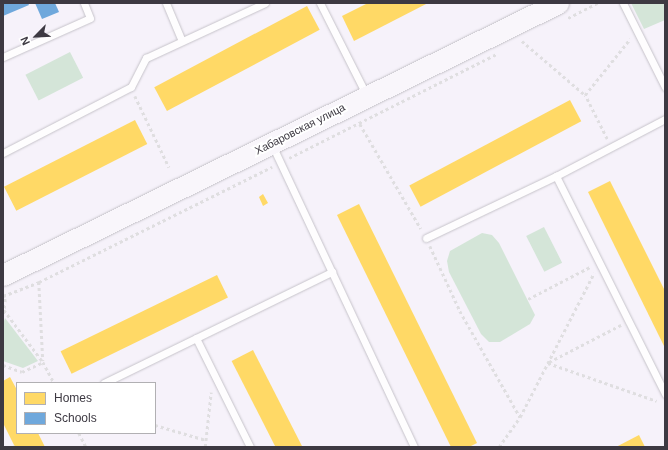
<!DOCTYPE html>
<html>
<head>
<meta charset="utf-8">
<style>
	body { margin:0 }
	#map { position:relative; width:668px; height:450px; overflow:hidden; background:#f6f2fa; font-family:Helvetica,sans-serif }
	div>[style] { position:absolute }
	.green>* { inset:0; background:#d4e5d8; transform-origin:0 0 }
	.homes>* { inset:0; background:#ffd966; transform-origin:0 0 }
	.schools>* { inset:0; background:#6fa8dc }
	.path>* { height:2.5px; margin-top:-1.25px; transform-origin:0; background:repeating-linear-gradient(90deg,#dfdee0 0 3px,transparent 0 6px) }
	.roads { filter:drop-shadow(0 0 1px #c6c3ca) drop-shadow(0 0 1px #c6c3ca) }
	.lane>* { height:7px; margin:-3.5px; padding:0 3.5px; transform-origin:3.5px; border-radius:3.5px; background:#fefdfe }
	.secondary>* { height:21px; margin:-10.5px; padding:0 10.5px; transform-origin:10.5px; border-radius:10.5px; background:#f9f6fb }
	span { translate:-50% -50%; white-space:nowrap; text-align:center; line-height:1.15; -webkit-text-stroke:4px #fff; paint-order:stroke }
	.street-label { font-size:11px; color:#3d3942 }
	.frame { position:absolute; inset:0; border:4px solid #3d3942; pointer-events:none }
	.legend { position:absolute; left:16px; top:382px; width:140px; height:52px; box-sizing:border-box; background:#fff; border:1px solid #b1b0b3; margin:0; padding:5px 7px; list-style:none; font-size:12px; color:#3d3942 }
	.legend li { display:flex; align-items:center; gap:8px; height:20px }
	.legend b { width:20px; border:1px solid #b1b0b3 }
	.north { position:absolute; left:16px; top:16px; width:40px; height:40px; -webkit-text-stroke:3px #fff; paint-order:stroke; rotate:246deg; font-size:11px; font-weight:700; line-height:16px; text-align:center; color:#3d3942 }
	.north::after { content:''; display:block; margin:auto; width:14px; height:18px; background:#3d3942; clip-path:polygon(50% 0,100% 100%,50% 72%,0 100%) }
</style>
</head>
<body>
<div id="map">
	<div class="green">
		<div style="clip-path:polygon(631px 3px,665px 3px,665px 20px,644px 29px)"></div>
		<div style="left:70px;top:52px;width:29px;height:50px;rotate:63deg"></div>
		<div style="left:544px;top:227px;width:40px;height:20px;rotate:63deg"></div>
		<div style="clip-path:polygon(482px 233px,492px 235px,499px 243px,535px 315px,530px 324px,500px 342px,489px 342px,481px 334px,449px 272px,447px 261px,450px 251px)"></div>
		<div style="clip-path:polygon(5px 318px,38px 361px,23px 368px,3px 361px,3px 324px)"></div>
	</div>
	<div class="homes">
		<div style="clip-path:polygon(368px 3px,428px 3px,354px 41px,342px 16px)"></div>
		<div style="left:307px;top:6px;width:27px;height:173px;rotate:62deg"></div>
		<div style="left:570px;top:100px;width:24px;height:182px;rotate:62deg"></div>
		<div style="left:135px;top:120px;width:27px;height:147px;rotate:63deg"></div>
		<div style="clip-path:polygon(610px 181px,665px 291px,665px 348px,588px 192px)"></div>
		<div style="clip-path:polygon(263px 194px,268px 203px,263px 206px,259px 197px)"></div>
		<div style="clip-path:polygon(359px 204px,477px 443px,469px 447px,451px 447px,337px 215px)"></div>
		<div style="left:217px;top:275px;width:25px;height:174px;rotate:64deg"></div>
		<div style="left:253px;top:350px;width:109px;height:24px;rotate:63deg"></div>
		<div style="clip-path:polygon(10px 377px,17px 390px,17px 433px,38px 433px,45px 447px,15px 447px,3px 423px,3px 381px)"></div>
		<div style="clip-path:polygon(639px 435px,645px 447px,616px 447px)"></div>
	</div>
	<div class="schools">
		<div style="clip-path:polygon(3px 3px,28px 3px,29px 5px,3px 16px)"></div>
		<div style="clip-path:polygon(35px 3px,55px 3px,59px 12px,42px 19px)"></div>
	</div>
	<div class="path">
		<div style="left:568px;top:18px;width:34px;rotate:-27deg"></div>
		<div style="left:522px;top:41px;width:83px;rotate:40.6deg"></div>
		<div style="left:135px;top:96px;width:79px;rotate:64.4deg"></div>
		<div style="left:360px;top:124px;width:121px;rotate:59.8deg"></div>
		<div style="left:607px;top:139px;width:49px;rotate:-116.6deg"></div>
		<div style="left:585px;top:95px;width:72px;rotate:-51.2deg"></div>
		<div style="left:289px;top:158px;width:233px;rotate:-26.6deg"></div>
		<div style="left:430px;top:246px;width:72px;rotate:65.2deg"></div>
		<div style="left:460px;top:311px;width:122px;rotate:60.5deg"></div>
		<div style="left:39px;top:282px;width:79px;rotate:87.1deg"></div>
		<div style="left:3px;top:296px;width:39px;rotate:-21deg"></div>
		<div style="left:39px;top:282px;width:260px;rotate:-26.3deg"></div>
		<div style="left:528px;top:299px;width:70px;rotate:-27.3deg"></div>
		<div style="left:4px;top:310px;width:65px;rotate:53.1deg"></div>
		<div style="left:43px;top:362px;width:24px;rotate:62deg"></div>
		<div style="left:3px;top:314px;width:12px;rotate:-81deg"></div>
		<div style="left:5px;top:302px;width:6px;rotate:-99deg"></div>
		<div style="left:549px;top:362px;width:81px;rotate:-27.2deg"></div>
		<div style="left:548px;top:363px;width:115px;rotate:19.2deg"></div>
		<div style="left:3px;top:365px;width:20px;rotate:20deg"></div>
		<div style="left:22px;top:372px;width:23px;rotate:-25deg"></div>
		<div style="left:155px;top:425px;width:53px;rotate:16.4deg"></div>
		<div style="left:79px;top:433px;width:16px;rotate:63deg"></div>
		<div style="left:13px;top:447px;width:2px;rotate:-27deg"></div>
		<div style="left:205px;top:447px;width:55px;rotate:-83.8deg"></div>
		<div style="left:499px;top:447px;width:37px;rotate:-55deg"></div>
		<div style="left:520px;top:417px;width:162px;rotate:-62.8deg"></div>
	</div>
	<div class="roads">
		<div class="lane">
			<div style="left:166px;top:3px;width:41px;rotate:67.2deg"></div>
			<div style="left:320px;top:3px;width:104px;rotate:63.2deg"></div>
			<div style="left:623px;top:3px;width:94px;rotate:63.4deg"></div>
			<div style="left:3px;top:57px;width:95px;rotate:-24.1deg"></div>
			<div style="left:90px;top:18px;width:16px;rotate:-112deg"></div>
			<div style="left:272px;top:145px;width:334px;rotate:64.8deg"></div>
			<div style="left:3px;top:153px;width:144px;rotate:-27.3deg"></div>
			<div style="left:131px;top:87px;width:33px;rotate:-63deg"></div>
			<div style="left:146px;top:58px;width:131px;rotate:-24.8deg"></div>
			<div style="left:556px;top:176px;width:244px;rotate:63.4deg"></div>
			<div style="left:426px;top:238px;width:144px;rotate:-25.5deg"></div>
			<div style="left:556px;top:176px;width:123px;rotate:-27.6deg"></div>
			<div style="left:196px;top:338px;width:122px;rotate:63.6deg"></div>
			<div style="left:104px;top:383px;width:254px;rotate:-26deg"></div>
		</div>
		<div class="secondary">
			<div style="left:3px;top:275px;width:618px;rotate:-26.11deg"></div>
		</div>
	</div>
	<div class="street-label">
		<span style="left:300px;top:129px;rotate:-27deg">Хабаровская улица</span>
	</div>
	<div class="frame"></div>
	<ul class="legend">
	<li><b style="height:11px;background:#ffd966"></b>Homes</li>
	<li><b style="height:11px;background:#6fa8dc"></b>Schools</li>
	</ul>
	<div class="north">N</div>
</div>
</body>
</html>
